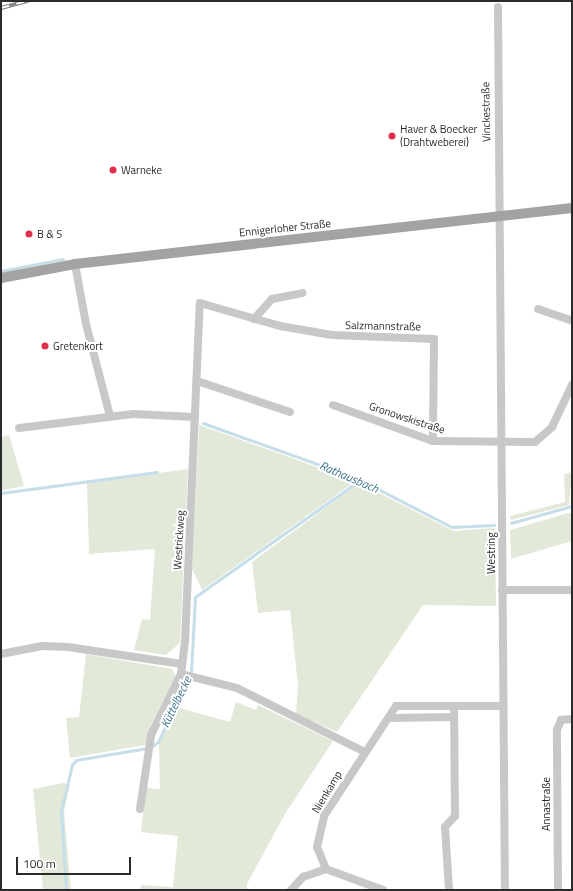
<!DOCTYPE html>
<html>
<head>
<meta charset="utf-8">
<style>
	body { margin:0 }
	#map { position:relative; width:573px; height:891px; overflow:hidden; background:#fff; font-family:"Titillium Web",sans-serif }
	div>[style] { position:absolute }
	.green>* { inset:0; background:#e3e9d9 }
	.stream>* { height:2.5px; margin:-1.25px; padding:0 1.25px; transform-origin:1.25px; border-radius:1.25px; background:#c5dee9 }
	.minor>* { height:8px; margin:-4px; padding:0 4px; transform-origin:4px; border-radius:4px; background:#c8c8c8 }
	.major>* { height:10px; margin:-5px; padding:0 5px; transform-origin:5px; border-radius:5px; background:#a3a3a3 }
	.rail>* { height:4px; margin-top:-2px; transform-origin:0; background:repeating-linear-gradient(90deg,#fff 0 8px,#808080 0 16px); box-sizing:border-box; border-block:1px solid #808080 }
	.dots>* { width:11px; height:11px; translate:-50% -50%; box-sizing:border-box; border:2px solid #fff; border-radius:50% }
	span { translate:-50% -50%; white-space:nowrap; text-align:center; line-height:1.15; -webkit-text-stroke:4px #fff; paint-order:stroke }
	.street-label { font-size:11px; color:#2b2b2b }
	.poi-label { font-size:11px; color:#2b2b2b }
	.left { translate:0 -50%; text-align:left }
	.water-label { font-size:12px; color:#3c738b; font-style:italic }
	.frame { position:absolute; inset:0; border:2px solid #2b2b2b; pointer-events:none }
	.scale { position:absolute; left:16px; top:857px; width:115px; height:18px; box-sizing:border-box; border:2px solid #2b2b2b; border-top:0; padding-left:5px; font-size:12px; line-height:14px; white-space:nowrap; color:#2b2b2b; -webkit-text-stroke:3px #fff; paint-order:stroke }
</style>
</head>
<body>
<div id="map">
	<div class="green">
		<div style="clip-path:polygon(199px 425px,356px 481px,202px 590px,192px 569px)"></div>
		<div style="clip-path:polygon(9px 435px,24px 486px,1px 491px,1px 437px)"></div>
		<div style="clip-path:polygon(188px 469px,180px 643px,166px 655px,134px 650px,142px 619px,150px 620px,155px 549px,89px 554px,87px 483px)"></div>
		<div style="clip-path:polygon(572px 472px,569px 505px,511px 520px,510px 516px,565px 502px,564px 474px)"></div>
		<div style="clip-path:polygon(359px 483px,454px 531px,495px 528px,496px 606px,423px 605px,337px 732px,296px 714px,298px 686px,290px 610px,258px 613px,252px 562px)"></div>
		<div style="clip-path:polygon(572px 512px,572px 541px,511px 559px,510px 530px)"></div>
		<div style="clip-path:polygon(86px 654px,172px 669px,176px 676px,151px 725px,145px 745px,70px 758px,66px 718px,79px 717px)"></div>
		<div style="clip-path:polygon(236px 702px,256px 710px,258px 705px,333px 741px,285px 814px,247px 884px,247px 890px,140px 890px,141px 885px,173px 887px,178px 836px,141px 832px,146px 788px,160px 789px,159px 743px,176px 707px,230px 722px)"></div>
		<div style="clip-path:polygon(64px 783px,70px 785px,64px 811px,71px 890px,43px 890px,33px 789px)"></div>
	</div>
	<div class="stream">
		<div style="left:1px;top:271px;width:63px;rotate:-11deg"></div>
		<div style="left:203px;top:423px;width:164px;rotate:19.7deg"></div>
		<div style="left:357px;top:478px;width:107px;rotate:27.3deg"></div>
		<div style="left:452px;top:527px;width:42px;rotate:-2.7deg"></div>
		<div style="left:1px;top:493px;width:157px;rotate:-7.7deg"></div>
		<div style="left:511px;top:523px;width:63px;rotate:-15.6deg"></div>
		<div style="left:151px;top:747px;width:9px;rotate:-36deg"></div>
		<div style="left:158px;top:742px;width:77px;rotate:-64.8deg"></div>
		<div style="left:191px;top:672px;width:75px;rotate:-86.9deg"></div>
		<div style="left:195px;top:597px;width:202px;rotate:-35.3deg"></div>
		<div style="left:66px;top:890px;width:79px;rotate:-93.6deg"></div>
		<div style="left:61px;top:811px;width:47px;rotate:-76.6deg"></div>
		<div style="left:72px;top:765px;width:6px;rotate:-51deg"></div>
		<div style="left:76px;top:760px;width:72px;rotate:-9.6deg"></div>
	</div>
	<div class="minor">
		<div style="left:498px;top:7px;width:883px;rotate:89.55deg"></div>
		<div style="left:75px;top:264px;width:61px;rotate:79.6deg"></div>
		<div style="left:86px;top:324px;width:95px;rotate:75.4deg"></div>
		<div style="left:538px;top:309px;width:36px;rotate:19deg"></div>
		<div style="left:254px;top:319px;width:27px;rotate:-48deg"></div>
		<div style="left:272px;top:299px;width:31px;rotate:-11deg"></div>
		<div style="left:197px;top:381px;width:98px;rotate:18.4deg"></div>
		<div style="left:333px;top:405px;width:106px;rotate:19.8deg"></div>
		<div style="left:433px;top:441px;width:102px;rotate:0.6deg"></div>
		<div style="left:535px;top:442px;width:23px;rotate:-41deg"></div>
		<div style="left:552px;top:427px;width:47px;rotate:-64.5deg"></div>
		<div style="left:19px;top:428px;width:115px;rotate:-7deg"></div>
		<div style="left:133px;top:414px;width:62px;rotate:2.8deg"></div>
		<div style="left:502px;top:590px;width:70px"></div>
		<div style="left:1px;top:654px;width:42px;rotate:-11deg"></div>
		<div style="left:42px;top:646px;width:26px;rotate:2deg"></div>
		<div style="left:68px;top:647px;width:115px;rotate:8.5deg"></div>
		<div style="left:181px;top:674px;width:58px;rotate:14deg"></div>
		<div style="left:237px;top:688px;width:143px;rotate:26.6deg"></div>
		<div style="left:389px;top:718px;width:65px;rotate:-0.9deg"></div>
		<div style="left:140px;top:809px;width:75px;rotate:-81.5deg"></div>
		<div style="left:151px;top:735px;width:68px;rotate:-63.8deg"></div>
		<div style="left:181px;top:674px;width:33px;rotate:-83deg"></div>
		<div style="left:185px;top:641px;width:338px;rotate:-87.5deg"></div>
		<div style="left:200px;top:303px;width:83px;rotate:16deg"></div>
		<div style="left:280px;top:326px;width:53px;rotate:9.8deg"></div>
		<div style="left:332px;top:335px;width:102px;rotate:2.2deg"></div>
		<div style="left:434px;top:339px;width:102px;rotate:90.6deg"></div>
		<div style="left:326px;top:869px;width:24px;rotate:-112deg"></div>
		<div style="left:317px;top:847px;width:32px;rotate:-77deg"></div>
		<div style="left:324px;top:816px;width:131px;rotate:-56.8deg"></div>
		<div style="left:396px;top:706px;width:107px"></div>
		<div style="left:291px;top:890px;width:18px;rotate:-47deg"></div>
		<div style="left:303px;top:877px;width:24px;rotate:-19deg"></div>
		<div style="left:326px;top:869px;width:61px;rotate:20.2deg"></div>
		<div style="left:449px;top:890px;width:63px;rotate:-93.6deg"></div>
		<div style="left:445px;top:827px;width:15px;rotate:-48deg"></div>
		<div style="left:455px;top:816px;width:110px;rotate:-90.5deg"></div>
		<div style="left:558px;top:890px;width:160px;rotate:-90.4deg"></div>
		<div style="left:557px;top:730px;width:11px;rotate:-68deg"></div>
		<div style="left:561px;top:720px;width:11px;rotate:-5deg"></div>
	</div>
	<div class="major">
		<div style="left:1px;top:278px;width:75px;rotate:-10.7deg"></div>
		<div style="left:75px;top:264px;width:500px;rotate:-6.43deg"></div>
	</div>
	<div class="rail">
		<div style="left:1px;top:8px;width:28px;rotate:-15deg"></div>
	</div>
	<div class="dots">
		<div style="left:392px;top:136px;background:#e12f4c"></div>
		<div style="left:113px;top:170px;background:#e12f4c"></div>
		<div style="left:29px;top:234px;background:#e12f4c"></div>
		<div style="left:45px;top:346px;background:#e12f4c"></div>
	</div>
	<div class="street-label">
		<span style="left:486px;top:112px;rotate:-91deg">Vinckestraße</span>
		<span style="left:285px;top:228px;rotate:-6deg">Ennigerloher Straße</span>
		<span style="left:383px;top:326px;rotate:1deg">Salzmannstraße</span>
		<span style="left:407px;top:418px;rotate:18deg">Gronowskistraße</span>
		<span style="left:179px;top:540px;rotate:-87deg">Westrickweg</span>
		<span style="left:491px;top:553px;rotate:-90deg">Westring</span>
		<span style="left:327px;top:792px;rotate:-59deg">Nienkamp</span>
		<span style="left:546px;top:804px;rotate:-90deg">Annastraße</span>
	</div>
	<div class="poi-label">
		<span class="left" style="left:400px;top:136px">Haver &amp; Boecker<br>(Drahtweberei)</span>
		<span class="left" style="left:121px;top:170px">Warneke</span>
		<span class="left" style="left:37px;top:234px">B &amp; S</span>
		<span class="left" style="left:53px;top:346px">Gretenkort</span>
	</div>
	<div class="water-label">
		<span style="left:349px;top:477px;rotate:23deg">Rathausbach</span>
		<span style="left:176px;top:702px;rotate:-64deg">Küttelbecke</span>
	</div>
	<div class="frame"></div>
	<div class="scale">100 m</div>
</div>
</body>
</html>
